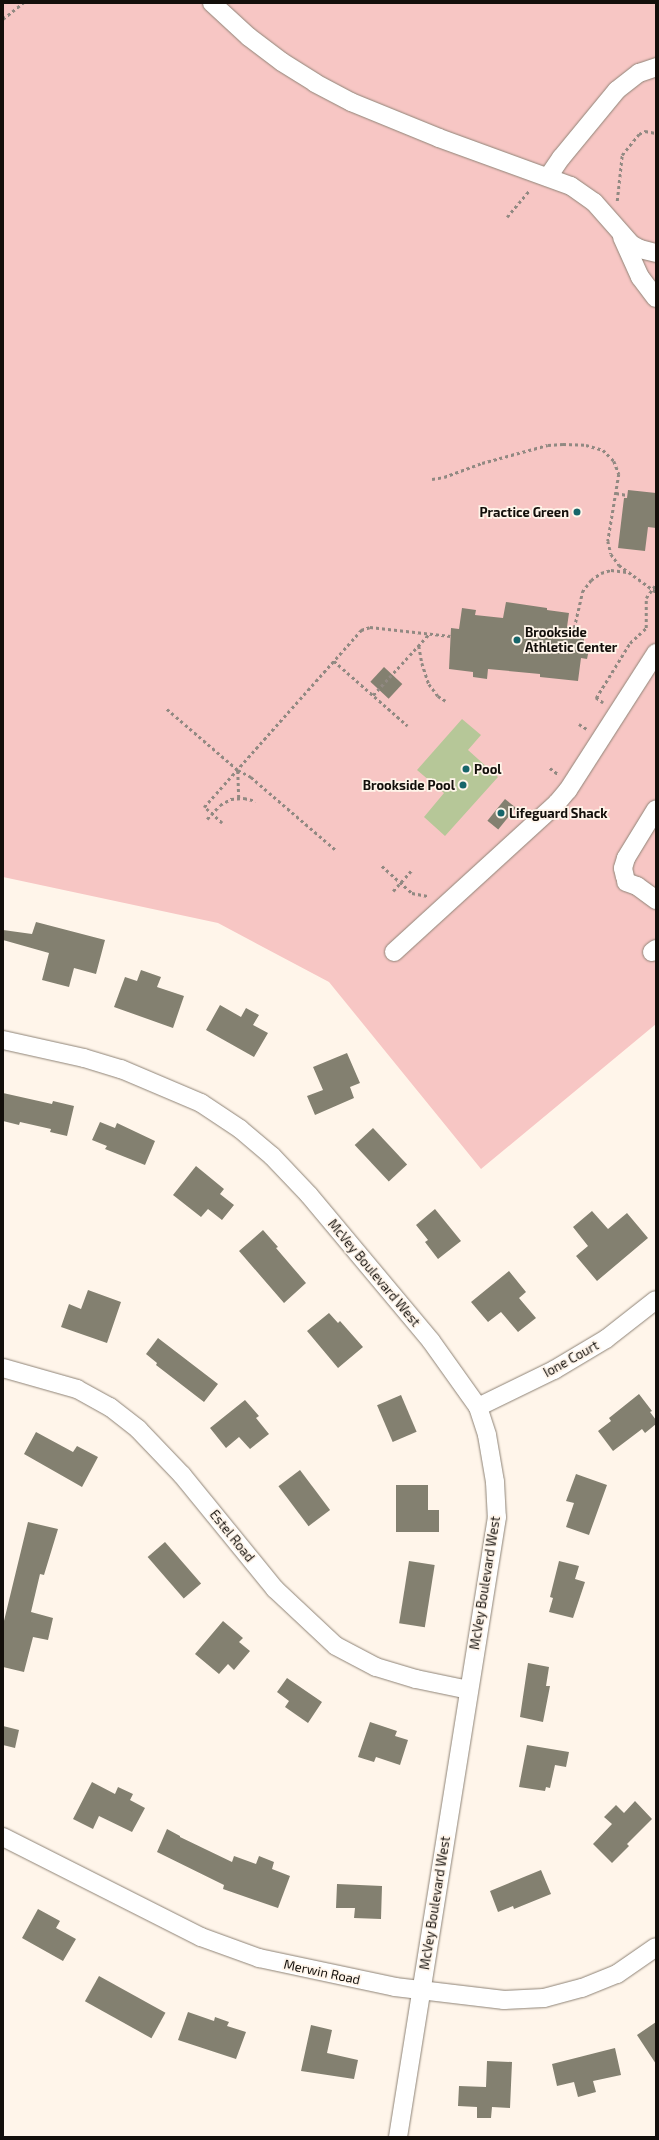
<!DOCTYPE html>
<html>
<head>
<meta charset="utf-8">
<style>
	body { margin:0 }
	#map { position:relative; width:659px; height:2140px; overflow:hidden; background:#fff5ea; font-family:"Exo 2",sans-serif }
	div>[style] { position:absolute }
	.green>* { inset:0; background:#f7c6c4 }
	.water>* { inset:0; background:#b6c798 }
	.building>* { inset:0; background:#838070; transform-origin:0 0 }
	.path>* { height:2.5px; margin-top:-1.25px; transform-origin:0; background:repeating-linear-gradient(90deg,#918982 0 3px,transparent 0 6px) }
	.roads { filter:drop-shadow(0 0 1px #8e8376) drop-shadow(0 0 1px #8e8376) }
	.minor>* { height:18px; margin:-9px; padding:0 9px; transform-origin:9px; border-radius:9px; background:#fff }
	.dots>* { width:11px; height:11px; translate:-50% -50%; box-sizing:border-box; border:2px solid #fff5ea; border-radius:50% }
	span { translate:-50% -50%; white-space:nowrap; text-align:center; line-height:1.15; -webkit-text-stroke:3.5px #fff5ea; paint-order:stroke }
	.poi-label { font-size:13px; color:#130f0b; font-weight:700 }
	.right { translate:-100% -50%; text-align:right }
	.left { translate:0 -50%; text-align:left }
	.street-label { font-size:13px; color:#130f0b }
	.frame { position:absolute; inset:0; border:4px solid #130f0b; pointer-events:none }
</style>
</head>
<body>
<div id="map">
	<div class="green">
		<div style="clip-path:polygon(3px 3px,656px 3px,656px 1024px,481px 1169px,329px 982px,218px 923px,3px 877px)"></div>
	</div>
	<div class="water">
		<div style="clip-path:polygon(462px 719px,481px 735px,468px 750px,498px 777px,445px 836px,424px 817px,444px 793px,417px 770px)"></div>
	</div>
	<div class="building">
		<div style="clip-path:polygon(628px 490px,656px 493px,656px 528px,648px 527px,645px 551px,618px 548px,624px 498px,627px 498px)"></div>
		<div style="clip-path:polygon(506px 602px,547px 608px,547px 610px,569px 613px,567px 627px,586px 630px,583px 644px,590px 645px,587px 659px,581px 658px,578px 681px,540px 677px,540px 674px,488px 669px,487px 679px,473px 677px,473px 672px,449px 669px,451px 628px,459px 629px,462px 608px,476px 610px,475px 615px,503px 618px)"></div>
		<div style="left:384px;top:667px;width:25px;height:20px;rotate:43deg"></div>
		<div style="left:505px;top:799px;width:14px;height:28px;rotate:39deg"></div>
		<div style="clip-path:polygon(36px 922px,105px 940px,96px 974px,74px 968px,69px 987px,42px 980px,49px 953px,3px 940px,3px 930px,32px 934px)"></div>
		<div style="clip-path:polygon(141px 970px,161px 977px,157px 987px,184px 996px,173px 1028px,114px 1007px,125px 977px,137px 981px)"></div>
		<div style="clip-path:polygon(220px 1005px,241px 1017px,246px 1008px,259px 1015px,253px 1025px,268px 1033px,254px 1057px,206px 1030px)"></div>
		<div style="clip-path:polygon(347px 1053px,360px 1083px,350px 1087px,354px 1098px,315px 1115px,307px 1096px,323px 1090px,313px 1067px)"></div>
		<div style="clip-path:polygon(3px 1093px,52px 1104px,53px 1101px,74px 1106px,67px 1136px,50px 1132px,51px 1129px,20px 1122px,19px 1125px,3px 1121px)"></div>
		<div style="clip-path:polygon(100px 1122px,115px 1128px,117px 1123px,155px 1141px,145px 1165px,105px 1149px,107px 1146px,92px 1140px)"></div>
		<div style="left:373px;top:1128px;width:50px;height:25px;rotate:47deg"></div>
		<div style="clip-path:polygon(196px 1166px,224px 1189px,220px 1194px,234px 1205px,222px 1220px,208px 1209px,201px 1217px,173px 1195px)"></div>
		<div style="clip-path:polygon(435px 1209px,461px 1241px,438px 1259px,425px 1242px,428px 1240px,416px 1225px)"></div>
		<div style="clip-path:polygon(592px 1211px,608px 1229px,627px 1213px,648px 1238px,597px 1281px,576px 1256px,588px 1246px,573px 1227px)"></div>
		<div style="clip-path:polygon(263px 1230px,278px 1247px,276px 1248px,306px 1283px,284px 1303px,239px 1251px)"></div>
		<div style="clip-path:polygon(509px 1271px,526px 1292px,519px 1298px,536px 1318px,518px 1332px,501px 1312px,488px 1322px,471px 1302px)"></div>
		<div style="clip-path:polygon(88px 1290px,121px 1302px,107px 1343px,61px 1327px,69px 1304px,81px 1309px)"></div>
		<div style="clip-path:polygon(329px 1313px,338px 1323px,340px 1321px,363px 1347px,338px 1368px,307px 1331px)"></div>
		<div style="clip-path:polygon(158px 1338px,218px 1384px,204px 1402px,156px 1365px,157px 1363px,146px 1354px)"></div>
		<div style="clip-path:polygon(639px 1394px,652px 1411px,650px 1412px,656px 1420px,656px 1424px,645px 1433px,642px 1429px,613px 1451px,598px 1431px,611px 1421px,609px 1418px)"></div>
		<div style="left:401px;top:1395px;width:40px;height:26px;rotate:67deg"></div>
		<div style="clip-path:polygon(245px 1400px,259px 1416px,256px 1418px,269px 1434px,250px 1449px,239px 1437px,226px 1448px,210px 1428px)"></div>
		<div style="clip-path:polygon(36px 1432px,73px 1452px,77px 1446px,98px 1457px,82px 1487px,24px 1454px)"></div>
		<div style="left:300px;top:1470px;width:50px;height:27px;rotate:53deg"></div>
		<div style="clip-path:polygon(576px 1474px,607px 1485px,589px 1535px,566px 1527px,574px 1503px,566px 1501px)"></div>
		<div style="clip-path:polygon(396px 1485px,428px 1485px,428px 1510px,439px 1510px,439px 1532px,396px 1532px)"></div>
		<div style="clip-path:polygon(28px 1522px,58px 1529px,44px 1575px,40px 1574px,31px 1612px,53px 1618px,48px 1640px,33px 1637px,24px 1672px,3px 1667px,3px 1625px)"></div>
		<div style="left:165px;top:1542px;width:55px;height:23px;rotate:49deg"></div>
		<div style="left:409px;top:1561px;width:26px;height:63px;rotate:9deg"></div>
		<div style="clip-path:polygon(559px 1561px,579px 1566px,575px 1579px,585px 1582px,573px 1618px,549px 1612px,553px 1598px,550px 1597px)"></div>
		<div style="clip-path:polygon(223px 1621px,243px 1638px,239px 1642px,250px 1651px,234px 1670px,228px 1664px,219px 1674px,195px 1654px)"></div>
		<div style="clip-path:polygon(528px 1663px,549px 1667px,546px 1686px,550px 1686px,543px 1722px,520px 1717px)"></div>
		<div style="clip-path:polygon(287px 1678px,322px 1702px,308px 1723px,285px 1707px,289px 1701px,277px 1692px)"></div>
		<div style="clip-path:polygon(370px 1722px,397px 1731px,395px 1736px,408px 1740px,400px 1765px,376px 1757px,374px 1762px,358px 1757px)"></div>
		<div style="clip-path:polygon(3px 1726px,19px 1730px,15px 1748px,3px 1745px)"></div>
		<div style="clip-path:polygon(527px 1745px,569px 1752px,566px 1767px,555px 1765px,550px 1788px,546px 1787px,545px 1791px,519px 1787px)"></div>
		<div style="clip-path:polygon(92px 1782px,115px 1794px,118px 1787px,133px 1794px,130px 1800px,145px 1808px,132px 1832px,99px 1816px,93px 1829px,73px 1819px)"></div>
		<div style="clip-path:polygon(635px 1801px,652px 1819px,627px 1844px,629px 1846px,612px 1863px,593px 1844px,612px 1824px,604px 1817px,616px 1805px,624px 1813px)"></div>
		<div style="clip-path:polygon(167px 1829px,180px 1836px,180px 1837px,232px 1862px,234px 1856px,256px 1864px,259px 1856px,274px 1862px,272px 1869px,290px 1876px,278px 1908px,223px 1889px,224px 1885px,157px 1852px)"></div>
		<div style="clip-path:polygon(541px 1870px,551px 1894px,514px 1909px,513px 1906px,498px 1912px,490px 1891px)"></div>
		<div style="clip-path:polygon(337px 1884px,382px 1886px,381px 1919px,354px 1918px,355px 1908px,336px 1908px)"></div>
		<div style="clip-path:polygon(38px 1909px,60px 1921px,56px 1928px,76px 1939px,63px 1961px,22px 1938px)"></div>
		<div style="left:99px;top:1976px;width:76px;height:29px;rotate:29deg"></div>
		<div style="clip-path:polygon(188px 2012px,214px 2021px,215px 2017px,229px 2022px,227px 2026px,246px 2032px,236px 2059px,178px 2040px)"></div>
		<div style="clip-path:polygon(656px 2022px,656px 2064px,637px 2035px)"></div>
		<div style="clip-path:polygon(311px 2025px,332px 2030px,327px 2053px,358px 2060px,354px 2079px,301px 2071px)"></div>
		<div style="clip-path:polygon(615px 2048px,621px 2075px,593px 2081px,596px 2092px,578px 2097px,574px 2082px,557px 2086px,552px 2064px)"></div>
		<div style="clip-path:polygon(487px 2061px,512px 2062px,510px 2108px,492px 2107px,491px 2118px,477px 2118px,477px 2107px,458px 2106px,459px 2086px,486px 2087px)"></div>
	</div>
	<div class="path">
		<div style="left:3px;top:19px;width:26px;rotate:-39deg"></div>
		<div style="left:617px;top:201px;width:46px;rotate:-83.8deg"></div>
		<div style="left:622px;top:155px;width:27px;rotate:-51deg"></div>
		<div style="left:639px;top:134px;width:7px;rotate:-27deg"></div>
		<div style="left:645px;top:131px;width:11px;rotate:10deg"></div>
		<div style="left:507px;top:217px;width:35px;rotate:-50deg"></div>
		<div style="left:432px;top:479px;width:12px;rotate:-9deg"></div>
		<div style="left:444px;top:477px;width:40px;rotate:-20.2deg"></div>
		<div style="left:482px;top:463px;width:68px;rotate:-15.3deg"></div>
		<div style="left:548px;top:445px;width:15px;rotate:-4deg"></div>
		<div style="left:563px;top:444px;width:23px;rotate:2deg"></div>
		<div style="left:586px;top:445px;width:18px;rotate:16deg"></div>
		<div style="left:603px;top:450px;width:16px;rotate:45deg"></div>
		<div style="left:614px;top:461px;width:14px;rotate:69deg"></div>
		<div style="left:619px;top:474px;width:68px;rotate:99.3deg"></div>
		<div style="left:608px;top:541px;width:13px;rotate:77deg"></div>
		<div style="left:611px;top:554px;width:14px;rotate:54deg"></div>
		<div style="left:619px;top:565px;width:46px;rotate:36.1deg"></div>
		<div style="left:616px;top:493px;width:11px;rotate:10deg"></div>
		<div style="left:574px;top:628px;width:37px;rotate:-77deg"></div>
		<div style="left:582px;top:592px;width:15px;rotate:-53deg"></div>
		<div style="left:591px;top:580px;width:12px;rotate:-35deg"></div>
		<div style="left:601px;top:573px;width:10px;rotate:-17deg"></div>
		<div style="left:611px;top:570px;width:16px;rotate:7deg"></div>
		<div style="left:419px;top:646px;width:17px;rotate:80deg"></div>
		<div style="left:422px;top:663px;width:22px;rotate:72deg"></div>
		<div style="left:429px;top:684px;width:15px;rotate:53deg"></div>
		<div style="left:438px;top:696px;width:9px;rotate:32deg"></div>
		<div style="left:334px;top:661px;width:98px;rotate:41.3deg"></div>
		<div style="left:373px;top:695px;width:84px;rotate:-47.4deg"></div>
		<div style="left:603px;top:703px;width:9px;rotate:-144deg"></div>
		<div style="left:596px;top:698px;width:65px;rotate:-58.3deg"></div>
		<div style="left:630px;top:643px;width:22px;rotate:-43deg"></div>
		<div style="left:646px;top:628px;width:30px;rotate:-90deg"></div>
		<div style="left:646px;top:598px;width:17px;rotate:-54deg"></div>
		<div style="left:167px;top:709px;width:94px;rotate:40.7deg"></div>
		<div style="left:238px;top:770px;width:15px;rotate:28deg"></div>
		<div style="left:251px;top:777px;width:113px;rotate:40.7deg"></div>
		<div style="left:579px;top:724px;width:9px;rotate:32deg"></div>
		<div style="left:550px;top:768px;width:10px;rotate:37deg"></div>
		<div style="left:238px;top:771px;width:27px;rotate:88deg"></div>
		<div style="left:207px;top:819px;width:19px;rotate:-47deg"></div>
		<div style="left:220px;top:805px;width:13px;rotate:-29deg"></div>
		<div style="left:231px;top:799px;width:13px;rotate:-4deg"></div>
		<div style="left:244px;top:798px;width:12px;rotate:14deg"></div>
		<div style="left:222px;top:823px;width:24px;rotate:-138deg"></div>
		<div style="left:204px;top:807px;width:237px;rotate:-48.4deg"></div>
		<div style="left:361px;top:630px;width:9px;rotate:-18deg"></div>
		<div style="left:370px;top:627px;width:81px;rotate:6.4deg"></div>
		<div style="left:382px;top:866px;width:40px;rotate:42deg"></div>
		<div style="left:412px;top:893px;width:16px;rotate:11deg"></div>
		<div style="left:393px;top:891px;width:28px;rotate:-48deg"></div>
	</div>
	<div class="roads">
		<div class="minor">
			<div style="left:212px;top:3px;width:50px;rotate:42.6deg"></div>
			<div style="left:249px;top:37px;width:41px;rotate:37.1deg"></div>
			<div style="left:282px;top:62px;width:39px;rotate:32deg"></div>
			<div style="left:315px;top:83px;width:41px;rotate:27.8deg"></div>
			<div style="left:351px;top:102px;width:95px;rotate:22.2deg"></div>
			<div style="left:439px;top:138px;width:140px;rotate:20deg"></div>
			<div style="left:571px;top:186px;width:28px;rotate:35deg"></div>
			<div style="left:594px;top:202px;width:56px;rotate:48.6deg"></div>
			<div style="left:631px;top:244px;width:10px;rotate:29deg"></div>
			<div style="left:640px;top:249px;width:16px;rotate:14deg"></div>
			<div style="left:548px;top:177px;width:23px;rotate:-56deg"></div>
			<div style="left:561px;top:158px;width:88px;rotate:-50.5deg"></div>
			<div style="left:617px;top:90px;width:28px;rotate:-38deg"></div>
			<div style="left:639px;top:73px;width:18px;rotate:-19deg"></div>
			<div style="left:622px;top:237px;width:44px;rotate:65.8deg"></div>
			<div style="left:640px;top:277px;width:26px;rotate:53deg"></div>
			<div style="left:625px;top:877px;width:9px;rotate:-103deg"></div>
			<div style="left:623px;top:868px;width:10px;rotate:-73deg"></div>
			<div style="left:626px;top:858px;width:57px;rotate:-58.5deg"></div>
			<div style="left:626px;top:882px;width:12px;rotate:20deg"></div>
			<div style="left:637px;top:886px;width:24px;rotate:36deg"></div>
			<div style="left:394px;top:952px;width:221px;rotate:-42.4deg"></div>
			<div style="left:557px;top:803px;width:17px;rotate:-50deg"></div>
			<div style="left:568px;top:790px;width:163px;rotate:-57.3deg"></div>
			<div style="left:652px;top:952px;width:5px;rotate:-37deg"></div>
			<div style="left:3px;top:1040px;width:83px;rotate:12.5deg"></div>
			<div style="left:84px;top:1058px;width:39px;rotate:17deg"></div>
			<div style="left:121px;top:1069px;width:87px;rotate:23deg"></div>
			<div style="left:201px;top:1103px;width:47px;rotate:33.7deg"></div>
			<div style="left:240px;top:1129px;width:42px;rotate:40.2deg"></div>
			<div style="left:272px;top:1156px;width:54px;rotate:46.5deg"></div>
			<div style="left:309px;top:1195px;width:190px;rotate:50.1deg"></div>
			<div style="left:431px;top:1341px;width:81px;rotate:54.5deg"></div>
			<div style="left:478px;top:1407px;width:29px;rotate:72deg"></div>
			<div style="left:487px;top:1435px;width:48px;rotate:80.3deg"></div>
			<div style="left:495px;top:1482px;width:35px;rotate:87deg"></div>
			<div style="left:497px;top:1517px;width:628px;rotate:99.07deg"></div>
			<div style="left:3px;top:1368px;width:77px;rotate:15.8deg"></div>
			<div style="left:77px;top:1389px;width:38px;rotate:29deg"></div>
			<div style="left:110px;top:1407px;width:36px;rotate:38deg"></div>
			<div style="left:138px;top:1429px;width:64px;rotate:46.3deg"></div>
			<div style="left:182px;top:1475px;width:147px;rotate:50.8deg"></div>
			<div style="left:275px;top:1589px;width:83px;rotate:43.1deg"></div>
			<div style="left:336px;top:1646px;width:45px;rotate:27.7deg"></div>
			<div style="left:376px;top:1667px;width:42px;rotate:16.7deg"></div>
			<div style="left:416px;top:1679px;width:54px;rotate:11.7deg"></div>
			<div style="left:478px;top:1407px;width:85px;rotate:-26deg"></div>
			<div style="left:554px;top:1370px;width:61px;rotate:-30.8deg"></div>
			<div style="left:606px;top:1339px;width:63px;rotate:-38deg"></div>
			<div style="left:3px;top:1837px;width:222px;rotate:26.8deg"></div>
			<div style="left:201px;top:1937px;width:62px;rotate:19.9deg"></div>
			<div style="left:259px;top:1958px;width:139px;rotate:12deg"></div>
			<div style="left:395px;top:1987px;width:110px;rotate:6.8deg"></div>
			<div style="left:504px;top:2000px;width:40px;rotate:-2.9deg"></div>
			<div style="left:544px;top:1998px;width:39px;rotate:-15deg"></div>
			<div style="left:582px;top:1988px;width:38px;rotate:-22deg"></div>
			<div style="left:617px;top:1974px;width:47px;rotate:-34.7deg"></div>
		</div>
	</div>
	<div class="dots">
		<div style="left:577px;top:512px;background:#17656a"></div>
		<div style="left:517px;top:640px;background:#17656a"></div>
		<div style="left:466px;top:769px;background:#17656a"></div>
		<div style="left:463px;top:785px;background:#17656a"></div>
		<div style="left:501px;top:813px;background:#17656a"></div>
	</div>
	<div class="poi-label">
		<span class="right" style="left:569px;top:512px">Practice Green</span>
		<span class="left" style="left:525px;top:640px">Brookside<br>Athletic Center</span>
		<span class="left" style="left:474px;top:769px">Pool</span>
		<span class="right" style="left:455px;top:785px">Brookside Pool</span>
		<span class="left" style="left:509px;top:813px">Lifeguard Shack</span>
	</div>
	<div class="street-label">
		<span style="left:374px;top:1273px;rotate:50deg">McVey Boulevard West</span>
		<span style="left:571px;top:1359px;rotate:-29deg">Ione Court</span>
		<span style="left:232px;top:1536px;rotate:51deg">Estel Road</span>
		<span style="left:485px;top:1583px;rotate:-81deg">McVey Boulevard West</span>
		<span style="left:435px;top:1903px;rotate:-81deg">McVey Boulevard West</span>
		<span style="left:322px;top:1972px;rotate:12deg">Merwin Road</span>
	</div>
	<div class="frame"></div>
</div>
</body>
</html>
